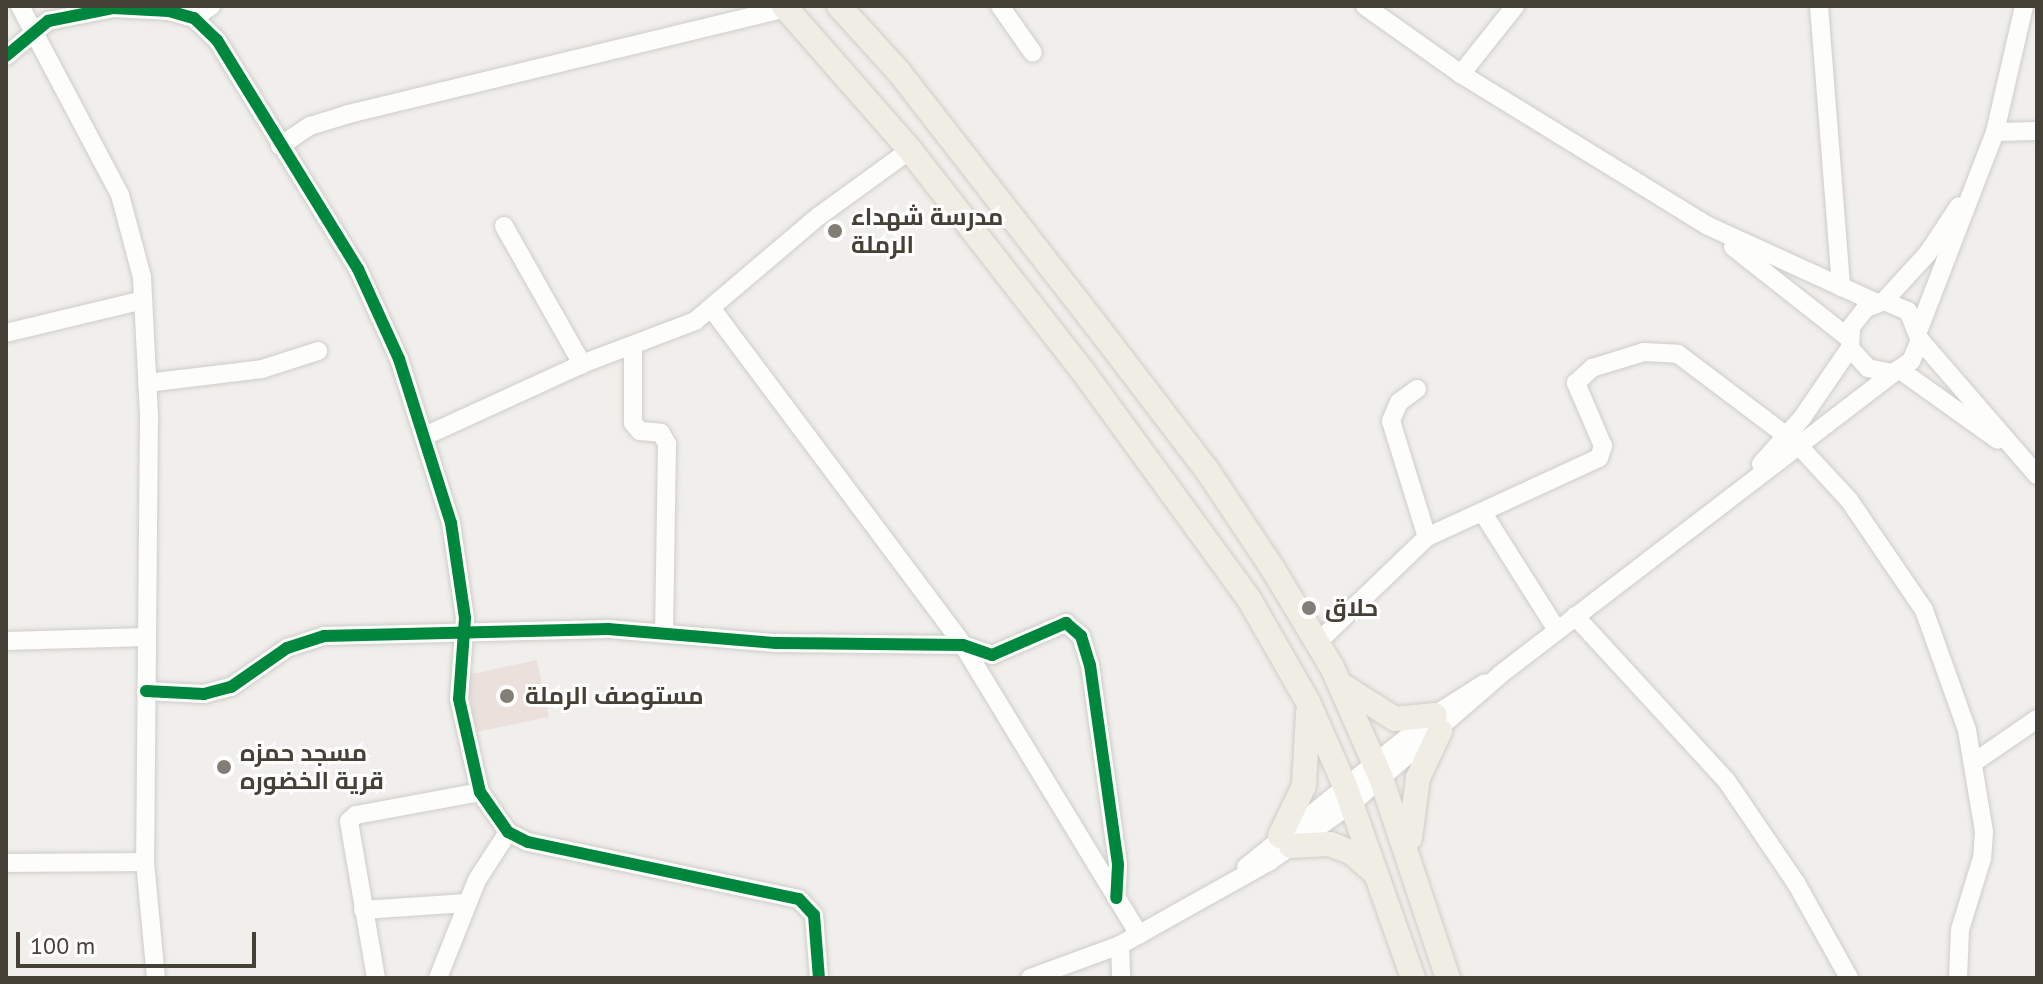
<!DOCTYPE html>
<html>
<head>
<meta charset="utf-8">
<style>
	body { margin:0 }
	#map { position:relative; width:2043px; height:984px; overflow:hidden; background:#f0efeb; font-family:"PT Sans",Cairo,sans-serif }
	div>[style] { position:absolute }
	.medical>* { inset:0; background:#ebe0dc; transform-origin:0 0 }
	.roads { filter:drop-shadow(0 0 2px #cecdc8) drop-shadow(0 0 2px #cecdc8) }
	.minor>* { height:18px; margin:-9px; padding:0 9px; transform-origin:9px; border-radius:9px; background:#fdfdfc }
	.major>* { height:24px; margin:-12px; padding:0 12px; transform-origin:12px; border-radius:12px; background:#f0ede4 }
	.cycleway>* { height:12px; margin:-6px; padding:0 6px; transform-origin:6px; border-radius:6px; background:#00873e }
	.dots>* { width:22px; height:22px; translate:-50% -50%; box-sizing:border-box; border:4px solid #fff; border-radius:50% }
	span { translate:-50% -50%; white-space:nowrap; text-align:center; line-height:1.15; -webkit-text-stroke:6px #fff; paint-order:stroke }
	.poi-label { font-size:24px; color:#464137; font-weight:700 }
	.left { translate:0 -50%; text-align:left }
	.frame { position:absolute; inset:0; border:8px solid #464137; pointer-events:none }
	.scale { position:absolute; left:16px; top:932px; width:240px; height:36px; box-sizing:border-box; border:4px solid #464137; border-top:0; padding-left:10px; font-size:24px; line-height:28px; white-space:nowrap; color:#464137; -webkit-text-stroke:6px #fff; paint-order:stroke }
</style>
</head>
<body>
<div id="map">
	<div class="medical">
		<div style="left:537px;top:660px;width:58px;height:74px;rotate:78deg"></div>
	</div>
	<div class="roads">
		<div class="minor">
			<div style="left:20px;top:6px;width:214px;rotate:62.1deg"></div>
			<div style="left:120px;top:195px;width:85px;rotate:75deg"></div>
			<div style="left:142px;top:277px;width:138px;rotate:87.1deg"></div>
			<div style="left:149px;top:415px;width:447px;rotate:90.5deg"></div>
			<div style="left:145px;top:862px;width:117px;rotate:84.6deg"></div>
			<div style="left:1000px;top:6px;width:57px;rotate:54.9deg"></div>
			<div style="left:1365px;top:6px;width:118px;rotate:35.3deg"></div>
			<div style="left:1461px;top:74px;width:288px;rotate:31.6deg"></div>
			<div style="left:1706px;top:225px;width:188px;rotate:24.5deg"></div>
			<div style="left:1819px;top:6px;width:282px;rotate:85.5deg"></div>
			<div style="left:194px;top:18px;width:21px;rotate:-35deg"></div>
			<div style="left:6px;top:56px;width:55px;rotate:-39.8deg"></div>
			<div style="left:48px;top:21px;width:66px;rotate:-11.3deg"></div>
			<div style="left:113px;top:8px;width:56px;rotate:3.1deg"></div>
			<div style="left:169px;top:11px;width:26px;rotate:16deg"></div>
			<div style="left:194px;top:18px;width:32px;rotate:44deg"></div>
			<div style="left:217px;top:40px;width:269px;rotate:58.4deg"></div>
			<div style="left:358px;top:269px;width:99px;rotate:65.5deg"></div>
			<div style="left:399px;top:359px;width:172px;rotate:72.4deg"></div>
			<div style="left:451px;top:523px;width:96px;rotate:81.6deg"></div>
			<div style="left:465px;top:618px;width:81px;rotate:94.2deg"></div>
			<div style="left:459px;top:699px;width:95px;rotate:77.3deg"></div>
			<div style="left:480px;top:792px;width:49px;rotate:55deg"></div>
			<div style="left:508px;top:832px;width:22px;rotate:27deg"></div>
			<div style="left:528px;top:842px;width:277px;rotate:11.9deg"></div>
			<div style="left:799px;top:899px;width:22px;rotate:47deg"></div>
			<div style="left:814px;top:915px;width:63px;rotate:85.5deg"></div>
			<div style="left:1461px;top:74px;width:87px;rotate:-51.5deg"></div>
			<div style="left:1995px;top:132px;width:42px;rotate:-1.4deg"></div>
			<div style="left:280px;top:146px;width:36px;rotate:-34deg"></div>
			<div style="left:310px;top:126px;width:41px;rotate:-17.1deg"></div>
			<div style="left:349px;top:114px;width:450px;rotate:-13.6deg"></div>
			<div style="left:504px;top:226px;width:159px;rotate:60.5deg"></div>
			<div style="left:1733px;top:247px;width:149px;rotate:38.2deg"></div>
			<div style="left:1884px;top:301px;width:65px;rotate:-47.5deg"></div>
			<div style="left:1928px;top:253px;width:56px;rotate:-56.6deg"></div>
			<div style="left:712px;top:309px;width:419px;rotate:53.2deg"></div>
			<div style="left:963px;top:645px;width:339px;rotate:58.7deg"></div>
			<div style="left:1919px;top:329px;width:211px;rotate:-68.9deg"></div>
			<div style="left:1995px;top:132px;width:129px;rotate:-77deg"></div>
			<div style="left:6px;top:333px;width:141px;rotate:-13.5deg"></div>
			<div style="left:1920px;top:340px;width:23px;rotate:113deg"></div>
			<div style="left:1911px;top:361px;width:22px;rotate:146deg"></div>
			<div style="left:1893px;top:373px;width:25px;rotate:-169deg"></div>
			<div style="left:1868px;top:368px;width:27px;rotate:-132deg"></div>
			<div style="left:1850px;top:348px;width:21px;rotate:-87deg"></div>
			<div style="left:1851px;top:327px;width:24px;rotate:-52deg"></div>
			<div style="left:1866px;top:308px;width:19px;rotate:-21deg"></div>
			<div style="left:1884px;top:301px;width:26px;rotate:23deg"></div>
			<div style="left:1908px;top:311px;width:31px;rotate:68deg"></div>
			<div style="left:1920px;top:340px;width:179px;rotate:49.1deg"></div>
			<div style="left:633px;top:348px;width:75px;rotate:90deg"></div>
			<div style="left:633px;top:423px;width:11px;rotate:49deg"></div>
			<div style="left:640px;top:431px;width:21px;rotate:5deg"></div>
			<div style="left:661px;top:433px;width:13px;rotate:61deg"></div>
			<div style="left:667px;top:444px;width:189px;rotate:90.9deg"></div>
			<div style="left:1900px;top:370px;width:120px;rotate:35.5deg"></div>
			<div style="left:147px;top:383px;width:116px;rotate:-6.9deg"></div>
			<div style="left:262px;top:369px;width:59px;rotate:-17.8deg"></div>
			<div style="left:1417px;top:389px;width:22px;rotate:144deg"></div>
			<div style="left:1399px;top:402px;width:21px;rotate:113deg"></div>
			<div style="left:1391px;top:421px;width:121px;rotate:72.8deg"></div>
			<div style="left:425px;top:436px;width:173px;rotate:-24.6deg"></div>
			<div style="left:582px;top:364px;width:121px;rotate:-20.8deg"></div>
			<div style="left:695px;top:321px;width:162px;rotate:-40.3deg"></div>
			<div style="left:819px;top:216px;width:112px;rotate:-36deg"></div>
			<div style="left:1800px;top:447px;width:72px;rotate:47.2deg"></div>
			<div style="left:1849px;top:500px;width:133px;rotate:55.7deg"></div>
			<div style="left:1924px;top:610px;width:127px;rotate:70.3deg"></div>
			<div style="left:1967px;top:730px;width:103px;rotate:80.5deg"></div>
			<div style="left:1984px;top:832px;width:26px;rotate:94deg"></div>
			<div style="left:1982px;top:858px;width:75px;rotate:107deg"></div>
			<div style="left:1960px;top:930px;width:48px;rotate:92.4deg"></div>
			<div style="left:1761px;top:464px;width:62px;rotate:-48.3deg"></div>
			<div style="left:1802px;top:418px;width:85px;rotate:-55.6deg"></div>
			<div style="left:1483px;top:513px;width:138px;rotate:57.7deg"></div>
			<div style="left:1575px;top:616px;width:223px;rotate:47.4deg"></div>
			<div style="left:1726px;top:780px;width:125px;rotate:55.8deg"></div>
			<div style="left:1796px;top:883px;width:109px;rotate:60.8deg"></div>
			<div style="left:6px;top:641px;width:140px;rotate:-1.6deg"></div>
			<div style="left:1318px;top:642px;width:151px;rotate:-43.9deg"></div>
			<div style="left:1427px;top:537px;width:189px;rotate:-24.7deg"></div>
			<div style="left:1599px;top:458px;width:13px;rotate:-72deg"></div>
			<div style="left:1603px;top:446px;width:69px;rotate:-113.2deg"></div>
			<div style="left:1576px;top:383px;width:22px;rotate:-43deg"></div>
			<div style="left:1592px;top:368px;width:54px;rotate:-17.1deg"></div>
			<div style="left:1644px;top:352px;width:34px;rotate:3deg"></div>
			<div style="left:1678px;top:354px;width:136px;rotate:37deg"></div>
			<div style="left:146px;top:691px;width:58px;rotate:3deg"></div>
			<div style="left:204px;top:694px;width:28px;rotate:-15deg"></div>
			<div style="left:231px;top:687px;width:68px;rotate:-34.9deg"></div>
			<div style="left:287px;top:648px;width:39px;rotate:-18deg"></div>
			<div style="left:324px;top:636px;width:284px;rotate:-1.4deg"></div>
			<div style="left:608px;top:629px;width:169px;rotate:4.8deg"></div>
			<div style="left:776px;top:643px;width:187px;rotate:0.6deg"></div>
			<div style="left:963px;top:645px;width:31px;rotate:19deg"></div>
			<div style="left:992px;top:655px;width:81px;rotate:-23.4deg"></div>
			<div style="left:1066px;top:623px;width:20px;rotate:41deg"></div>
			<div style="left:1081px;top:636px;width:30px;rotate:73deg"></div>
			<div style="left:1090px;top:665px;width:202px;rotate:82deg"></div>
			<div style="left:1118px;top:865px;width:33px;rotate:93deg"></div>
			<div style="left:1973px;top:763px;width:78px;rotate:-34.5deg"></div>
			<div style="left:6px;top:863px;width:139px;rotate:-0.4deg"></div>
			<div style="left:1246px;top:867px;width:243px;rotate:-38.8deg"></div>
			<div style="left:1435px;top:715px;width:59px;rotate:-32.6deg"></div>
			<div style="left:363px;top:910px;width:104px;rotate:-3.9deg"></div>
			<div style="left:1120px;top:945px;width:33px;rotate:88deg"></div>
			<div style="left:376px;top:978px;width:159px;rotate:-99.8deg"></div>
			<div style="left:349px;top:821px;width:9px;rotate:-41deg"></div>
			<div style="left:356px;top:815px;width:126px;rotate:-10.5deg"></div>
			<div style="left:438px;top:978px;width:105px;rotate:-68.3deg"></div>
			<div style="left:477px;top:880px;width:57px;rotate:-57.1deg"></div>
			<div style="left:1030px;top:978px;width:96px;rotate:-20.1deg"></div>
			<div style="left:1120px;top:945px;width:172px;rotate:-29.2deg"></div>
			<div style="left:1270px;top:861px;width:99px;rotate:-35.1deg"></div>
			<div style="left:1351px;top:804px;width:198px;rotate:-40.9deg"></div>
			<div style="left:1501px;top:674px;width:494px;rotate:-37.5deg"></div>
		</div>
		<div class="major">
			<div style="left:784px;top:6px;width:191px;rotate:48.8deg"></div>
			<div style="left:910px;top:150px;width:279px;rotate:52deg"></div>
			<div style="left:1082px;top:370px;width:283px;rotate:53.9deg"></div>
			<div style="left:1249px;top:599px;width:119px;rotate:60.2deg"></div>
			<div style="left:1308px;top:702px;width:92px;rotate:66.2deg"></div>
			<div style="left:1345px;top:786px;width:204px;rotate:70.5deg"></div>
			<div style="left:839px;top:6px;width:89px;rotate:47.7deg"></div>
			<div style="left:899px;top:72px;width:321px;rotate:52.1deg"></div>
			<div style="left:1096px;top:325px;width:183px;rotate:52.6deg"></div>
			<div style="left:1207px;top:470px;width:119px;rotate:56.3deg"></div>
			<div style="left:1273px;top:569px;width:114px;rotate:59deg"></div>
			<div style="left:1332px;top:667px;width:121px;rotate:66.2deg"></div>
			<div style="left:1381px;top:778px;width:211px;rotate:71.5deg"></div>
			<div style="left:1340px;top:684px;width:65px;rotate:32.5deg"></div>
			<div style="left:1395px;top:719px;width:40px;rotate:-5.7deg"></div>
			<div style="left:1280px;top:836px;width:55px;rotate:-64.4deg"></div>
			<div style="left:1304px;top:786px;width:73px;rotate:-86.9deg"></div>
			<div style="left:1410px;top:838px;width:61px;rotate:-82.4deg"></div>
			<div style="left:1418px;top:778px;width:52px;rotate:-64.9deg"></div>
			<div style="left:1291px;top:846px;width:39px;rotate:-3deg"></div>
			<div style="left:1330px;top:844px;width:24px;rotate:22deg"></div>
			<div style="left:1352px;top:853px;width:30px;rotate:41deg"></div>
		</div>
	</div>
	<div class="cycleway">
		<div style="left:6px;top:56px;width:55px;rotate:-39.8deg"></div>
		<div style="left:48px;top:21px;width:66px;rotate:-11.3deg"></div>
		<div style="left:113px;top:8px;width:56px;rotate:3.1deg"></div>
		<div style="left:169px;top:11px;width:26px;rotate:16deg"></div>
		<div style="left:194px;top:18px;width:32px;rotate:44deg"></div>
		<div style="left:217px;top:40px;width:269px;rotate:58.4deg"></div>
		<div style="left:358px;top:269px;width:99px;rotate:65.5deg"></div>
		<div style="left:399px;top:359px;width:172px;rotate:72.4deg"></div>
		<div style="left:451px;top:523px;width:96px;rotate:81.6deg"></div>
		<div style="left:465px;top:618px;width:81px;rotate:94.2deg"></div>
		<div style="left:459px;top:699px;width:95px;rotate:77.3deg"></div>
		<div style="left:480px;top:792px;width:49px;rotate:55deg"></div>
		<div style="left:508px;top:832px;width:22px;rotate:27deg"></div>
		<div style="left:528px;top:842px;width:277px;rotate:11.9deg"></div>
		<div style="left:799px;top:899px;width:22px;rotate:47deg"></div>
		<div style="left:814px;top:915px;width:63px;rotate:85.5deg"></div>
		<div style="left:146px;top:691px;width:58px;rotate:3deg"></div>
		<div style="left:204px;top:694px;width:28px;rotate:-15deg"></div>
		<div style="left:231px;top:687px;width:68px;rotate:-34.9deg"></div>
		<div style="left:287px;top:648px;width:39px;rotate:-18deg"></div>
		<div style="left:324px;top:636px;width:284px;rotate:-1.4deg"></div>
		<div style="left:608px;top:629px;width:169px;rotate:4.8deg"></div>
		<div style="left:776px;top:643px;width:187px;rotate:0.6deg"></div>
		<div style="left:963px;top:645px;width:31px;rotate:19deg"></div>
		<div style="left:992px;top:655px;width:81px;rotate:-23.4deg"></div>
		<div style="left:1066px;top:623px;width:20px;rotate:41deg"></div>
		<div style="left:1081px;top:636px;width:30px;rotate:73deg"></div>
		<div style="left:1090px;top:665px;width:202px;rotate:82deg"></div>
		<div style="left:1118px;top:865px;width:33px;rotate:93deg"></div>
	</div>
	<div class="dots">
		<div style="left:835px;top:231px;background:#827e76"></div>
		<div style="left:1309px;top:608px;background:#827e76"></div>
		<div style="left:507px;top:696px;background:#827e76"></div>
		<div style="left:224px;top:767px;background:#827e76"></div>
	</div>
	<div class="poi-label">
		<span class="left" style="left:851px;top:231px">مدرسة شهداء<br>الرملة</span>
		<span class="left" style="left:1325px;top:608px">حلاق</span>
		<span class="left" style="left:525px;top:696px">مستوصف الرملة</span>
		<span class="left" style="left:240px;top:767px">مسجد حمزه<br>قرية الخضوره</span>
	</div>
	<div class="frame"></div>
	<div class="scale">100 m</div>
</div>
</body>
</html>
